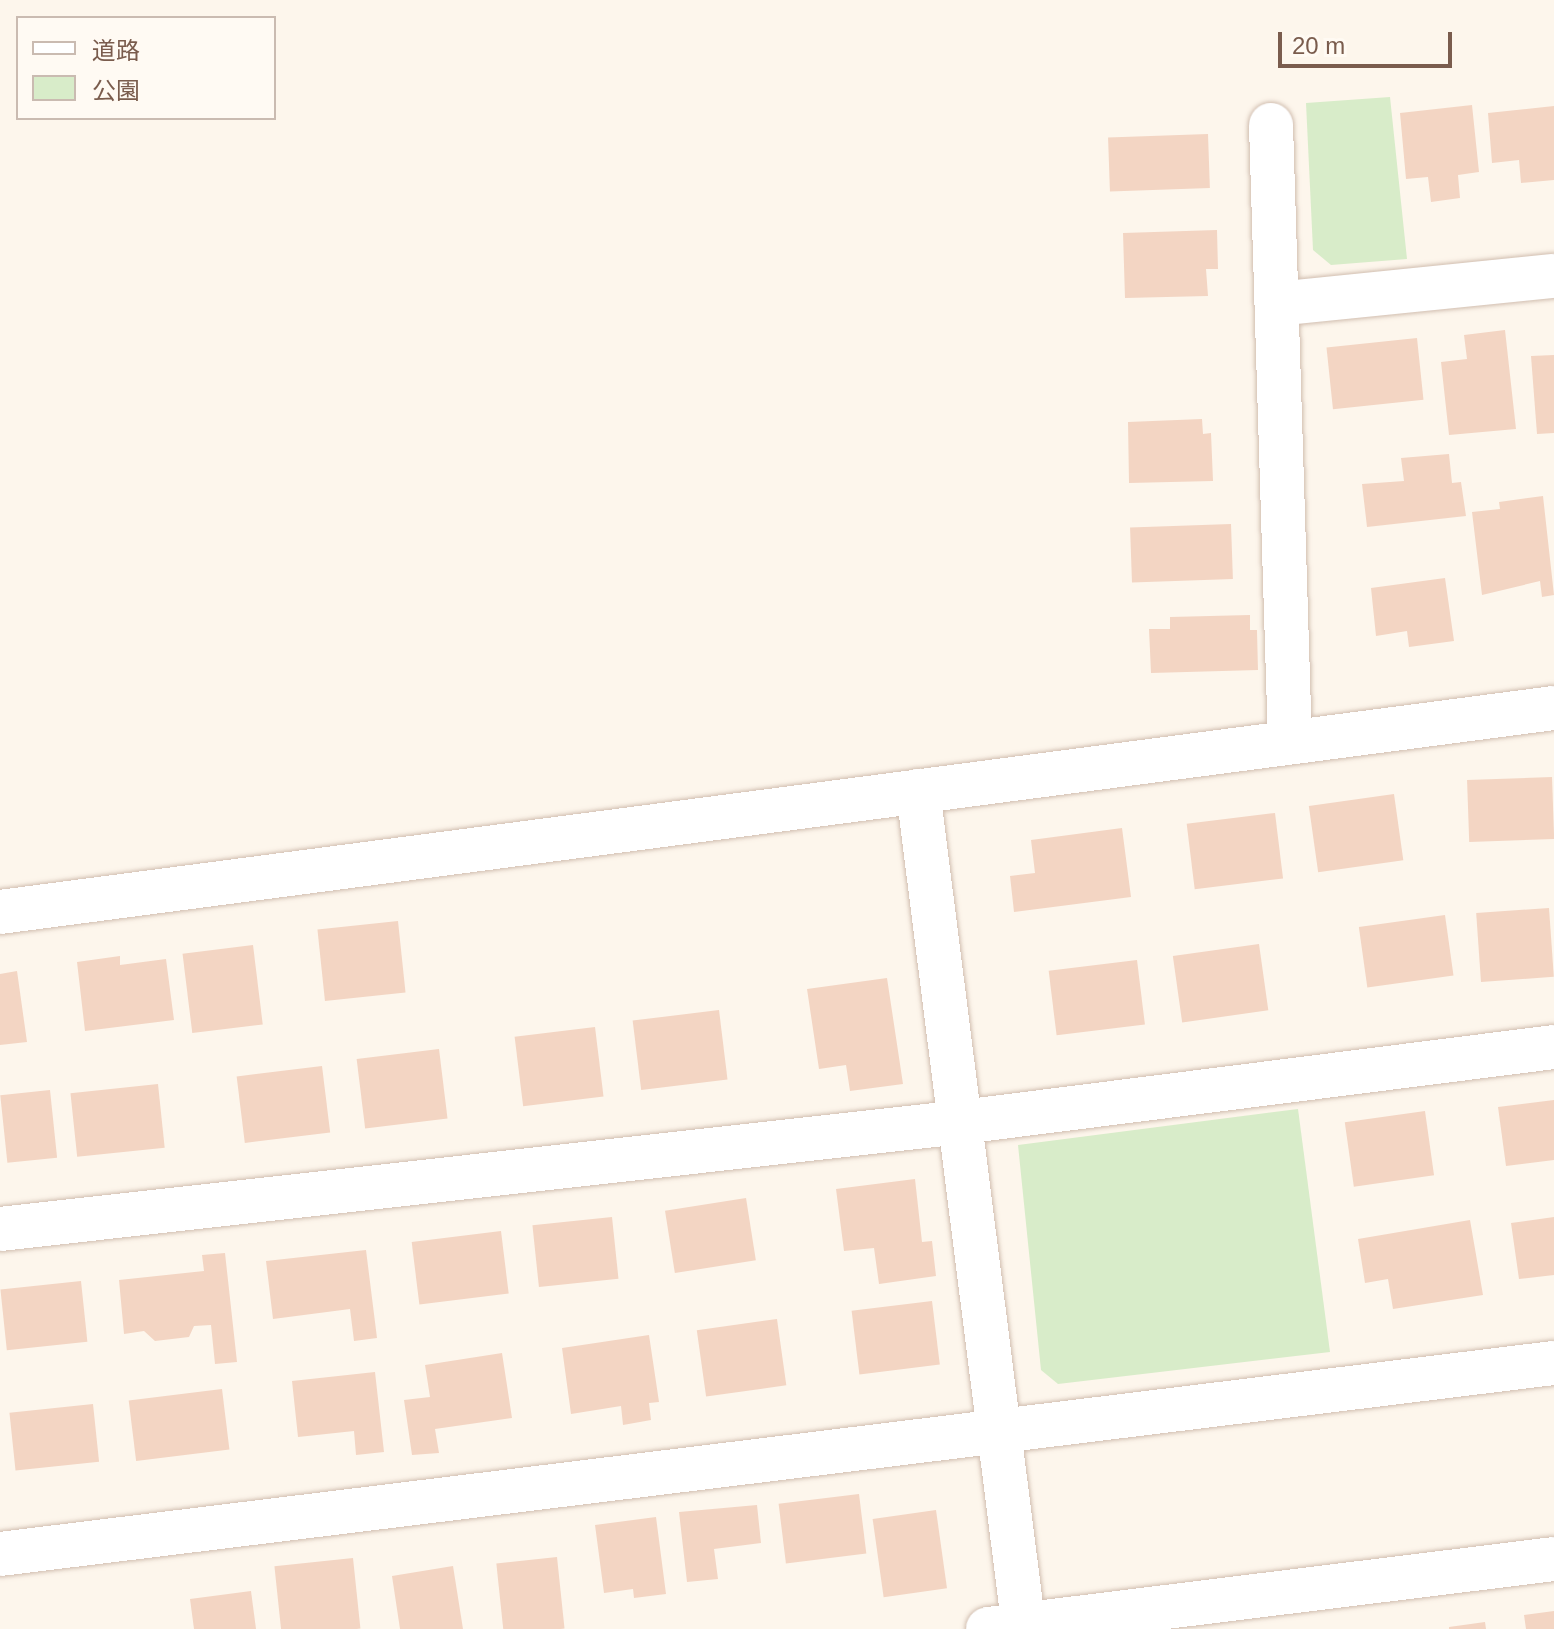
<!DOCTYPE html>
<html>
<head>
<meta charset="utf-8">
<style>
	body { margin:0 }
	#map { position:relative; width:1554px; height:1629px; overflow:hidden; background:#fdf6ec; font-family:Arial,"Noto Sans JP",sans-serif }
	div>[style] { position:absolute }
	.green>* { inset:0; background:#d8ecc9 }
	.building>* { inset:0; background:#f3d5c3; transform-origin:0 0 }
	.roads { filter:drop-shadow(0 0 2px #d1beb0) drop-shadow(0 0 2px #d1beb0) }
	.street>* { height:44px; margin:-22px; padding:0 22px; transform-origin:22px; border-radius:22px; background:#fff }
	span { translate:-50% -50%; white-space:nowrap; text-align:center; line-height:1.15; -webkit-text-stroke:6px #fffaf3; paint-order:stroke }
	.legend { position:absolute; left:16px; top:16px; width:260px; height:104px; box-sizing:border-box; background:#fffaf3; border:2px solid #cabbb1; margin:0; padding:10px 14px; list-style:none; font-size:24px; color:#7a5c4d }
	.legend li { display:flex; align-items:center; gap:16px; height:40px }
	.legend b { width:40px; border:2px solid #cabbb1 }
	.scale { position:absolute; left:1278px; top:32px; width:174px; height:36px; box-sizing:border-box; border:4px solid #7a5c4d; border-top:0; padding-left:10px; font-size:24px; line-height:28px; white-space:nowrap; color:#7a5c4d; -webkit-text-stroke:6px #fffaf3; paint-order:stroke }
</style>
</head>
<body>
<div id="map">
	<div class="green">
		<div style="clip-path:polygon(1390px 97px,1407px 259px,1331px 265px,1313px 250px,1306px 103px)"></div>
		<div style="clip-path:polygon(1298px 1109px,1330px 1352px,1058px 1384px,1041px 1370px,1018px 1145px)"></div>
	</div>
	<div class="building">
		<div style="clip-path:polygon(1472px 105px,1479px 172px,1458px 175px,1460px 198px,1431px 202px,1428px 177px,1406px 179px,1400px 113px)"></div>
		<div style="clip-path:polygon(1554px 106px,1554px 180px,1521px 183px,1519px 160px,1492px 163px,1488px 113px)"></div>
		<div style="left:1208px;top:134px;width:54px;height:100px;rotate:88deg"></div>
		<div style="clip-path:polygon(1217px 230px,1218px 269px,1206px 269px,1208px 296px,1125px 298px,1123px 233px)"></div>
		<div style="clip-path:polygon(1505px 330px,1516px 429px,1449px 435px,1441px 362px,1467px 359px,1464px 335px)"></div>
		<div style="left:1417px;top:338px;width:62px;height:91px;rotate:84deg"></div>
		<div style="clip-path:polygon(1554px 355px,1554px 433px,1537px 434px,1531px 356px)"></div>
		<div style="clip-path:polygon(1202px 419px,1203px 434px,1211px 433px,1213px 481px,1129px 483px,1128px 422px)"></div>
		<div style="clip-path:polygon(1449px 454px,1452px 483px,1461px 482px,1466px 516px,1367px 527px,1362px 484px,1404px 481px,1401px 458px)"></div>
		<div style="clip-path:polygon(1543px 496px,1554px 595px,1542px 597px,1540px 581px,1482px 595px,1472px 512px,1500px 509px,1499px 502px)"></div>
		<div style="left:1231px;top:524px;width:55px;height:101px;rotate:88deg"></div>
		<div style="clip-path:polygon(1445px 578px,1454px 641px,1409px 647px,1407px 631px,1376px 636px,1371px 588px)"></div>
		<div style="clip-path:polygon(1250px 615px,1250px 630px,1257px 630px,1258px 670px,1151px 673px,1149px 629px,1170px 629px,1170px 617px)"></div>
		<div style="left:1552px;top:777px;width:62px;height:85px;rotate:88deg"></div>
		<div style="left:1394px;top:794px;width:67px;height:86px;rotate:82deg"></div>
		<div style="left:1275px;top:813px;width:66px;height:89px;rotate:83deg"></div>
		<div style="clip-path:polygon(1122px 828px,1131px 897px,1014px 912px,1010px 876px,1035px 873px,1031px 840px)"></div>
		<div style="left:1549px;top:908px;width:69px;height:73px;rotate:86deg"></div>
		<div style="left:1445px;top:915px;width:61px;height:87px;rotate:82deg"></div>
		<div style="left:398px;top:921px;width:72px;height:81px;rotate:84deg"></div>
		<div style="left:1259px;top:944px;width:67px;height:87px;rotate:82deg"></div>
		<div style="left:253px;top:945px;width:80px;height:71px;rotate:83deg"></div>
		<div style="clip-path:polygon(120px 956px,120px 965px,166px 959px,174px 1020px,85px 1031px,77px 962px)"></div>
		<div style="left:1137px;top:960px;width:65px;height:89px;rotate:83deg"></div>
		<div style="clip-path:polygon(17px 971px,27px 1042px,0 1045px,0 974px)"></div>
		<div style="clip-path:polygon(887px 978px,903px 1084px,850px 1091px,846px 1065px,819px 1069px,807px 989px)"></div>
		<div style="left:719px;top:1010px;width:70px;height:87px;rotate:83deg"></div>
		<div style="left:595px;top:1027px;width:70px;height:81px;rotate:83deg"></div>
		<div style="left:439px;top:1049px;width:70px;height:83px;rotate:83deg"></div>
		<div style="left:322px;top:1066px;width:67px;height:86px;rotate:83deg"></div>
		<div style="left:158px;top:1084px;width:64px;height:88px;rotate:84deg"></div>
		<div style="left:50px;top:1090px;width:68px;height:50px;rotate:84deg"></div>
		<div style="clip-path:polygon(1554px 1100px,1554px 1160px,1506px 1166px,1498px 1107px)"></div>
		<div style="left:1425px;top:1111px;width:65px;height:81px;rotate:82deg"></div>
		<div style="clip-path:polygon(915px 1179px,922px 1242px,932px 1241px,936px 1276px,879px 1284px,874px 1248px,844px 1251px,836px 1189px)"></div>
		<div style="left:746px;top:1198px;width:63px;height:82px;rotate:81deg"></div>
		<div style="left:612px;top:1217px;width:62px;height:80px;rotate:84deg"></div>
		<div style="clip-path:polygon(1554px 1217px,1554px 1275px,1519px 1279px,1511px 1223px)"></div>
		<div style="clip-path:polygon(1470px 1220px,1483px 1295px,1393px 1309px,1388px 1279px,1365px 1283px,1358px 1239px)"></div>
		<div style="left:501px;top:1231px;width:63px;height:90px;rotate:83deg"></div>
		<div style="clip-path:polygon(366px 1250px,377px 1338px,354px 1341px,350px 1309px,273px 1319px,266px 1261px)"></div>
		<div style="clip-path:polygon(225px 1253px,237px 1362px,215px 1364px,211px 1325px,194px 1326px,189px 1337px,155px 1341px,144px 1331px,124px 1334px,119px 1280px,204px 1271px,202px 1255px)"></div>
		<div style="left:81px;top:1281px;width:61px;height:81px;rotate:84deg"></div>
		<div style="left:932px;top:1301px;width:64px;height:81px;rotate:83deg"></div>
		<div style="left:777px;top:1319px;width:67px;height:81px;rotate:82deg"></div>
		<div style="clip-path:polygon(649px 1335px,659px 1402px,649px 1403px,651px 1420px,623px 1425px,621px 1406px,571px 1414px,562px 1348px)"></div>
		<div style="clip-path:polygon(502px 1353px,512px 1418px,435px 1429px,439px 1453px,412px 1455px,404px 1400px,430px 1397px,425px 1365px)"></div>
		<div style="clip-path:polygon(375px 1372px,384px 1452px,356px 1455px,354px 1431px,298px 1437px,292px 1381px)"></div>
		<div style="left:222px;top:1389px;width:61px;height:94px;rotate:83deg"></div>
		<div style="left:93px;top:1404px;width:58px;height:84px;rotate:84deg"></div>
		<div style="left:859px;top:1494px;width:60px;height:81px;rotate:83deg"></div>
		<div style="clip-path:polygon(757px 1505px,761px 1543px,714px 1549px,718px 1579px,687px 1582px,679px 1512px)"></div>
		<div style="left:936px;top:1510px;width:79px;height:64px;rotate:82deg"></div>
		<div style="clip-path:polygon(656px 1517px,666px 1594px,634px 1598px,633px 1589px,604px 1593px,595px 1525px)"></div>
		<div style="left:557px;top:1557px;width:72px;height:61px;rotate:84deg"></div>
		<div style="left:353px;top:1558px;width:71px;height:79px;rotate:84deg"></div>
		<div style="clip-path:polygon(453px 1566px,463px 1629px,400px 1629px,392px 1576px)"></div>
		<div style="clip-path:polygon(251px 1591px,256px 1629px,194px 1629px,190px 1599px)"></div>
		<div style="clip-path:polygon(1554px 1611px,1554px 1629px,1526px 1629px,1524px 1615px)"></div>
		<div style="clip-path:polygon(1485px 1622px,1486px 1629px,1449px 1629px,1449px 1627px)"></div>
	</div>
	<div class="roads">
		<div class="street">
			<div style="left:1271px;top:125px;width:617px;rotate:88.24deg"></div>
			<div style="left:1277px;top:304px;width:278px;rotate:-5.8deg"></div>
			<div style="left:918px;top:791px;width:845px;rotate:82.79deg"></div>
			<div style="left:0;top:912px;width:1567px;rotate:-7.48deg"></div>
			<div style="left:0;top:1229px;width:968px;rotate:-6.35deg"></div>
			<div style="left:962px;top:1122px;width:597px;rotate:-7.22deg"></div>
			<div style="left:0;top:1554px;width:1566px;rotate:-7.01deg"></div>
			<div style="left:988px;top:1629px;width:570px;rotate:-7.05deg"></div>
		</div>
	</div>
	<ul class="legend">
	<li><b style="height:10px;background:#fff"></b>道路</li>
	<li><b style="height:22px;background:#d8ecc9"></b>公園</li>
	</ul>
	<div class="scale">20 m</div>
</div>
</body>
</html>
